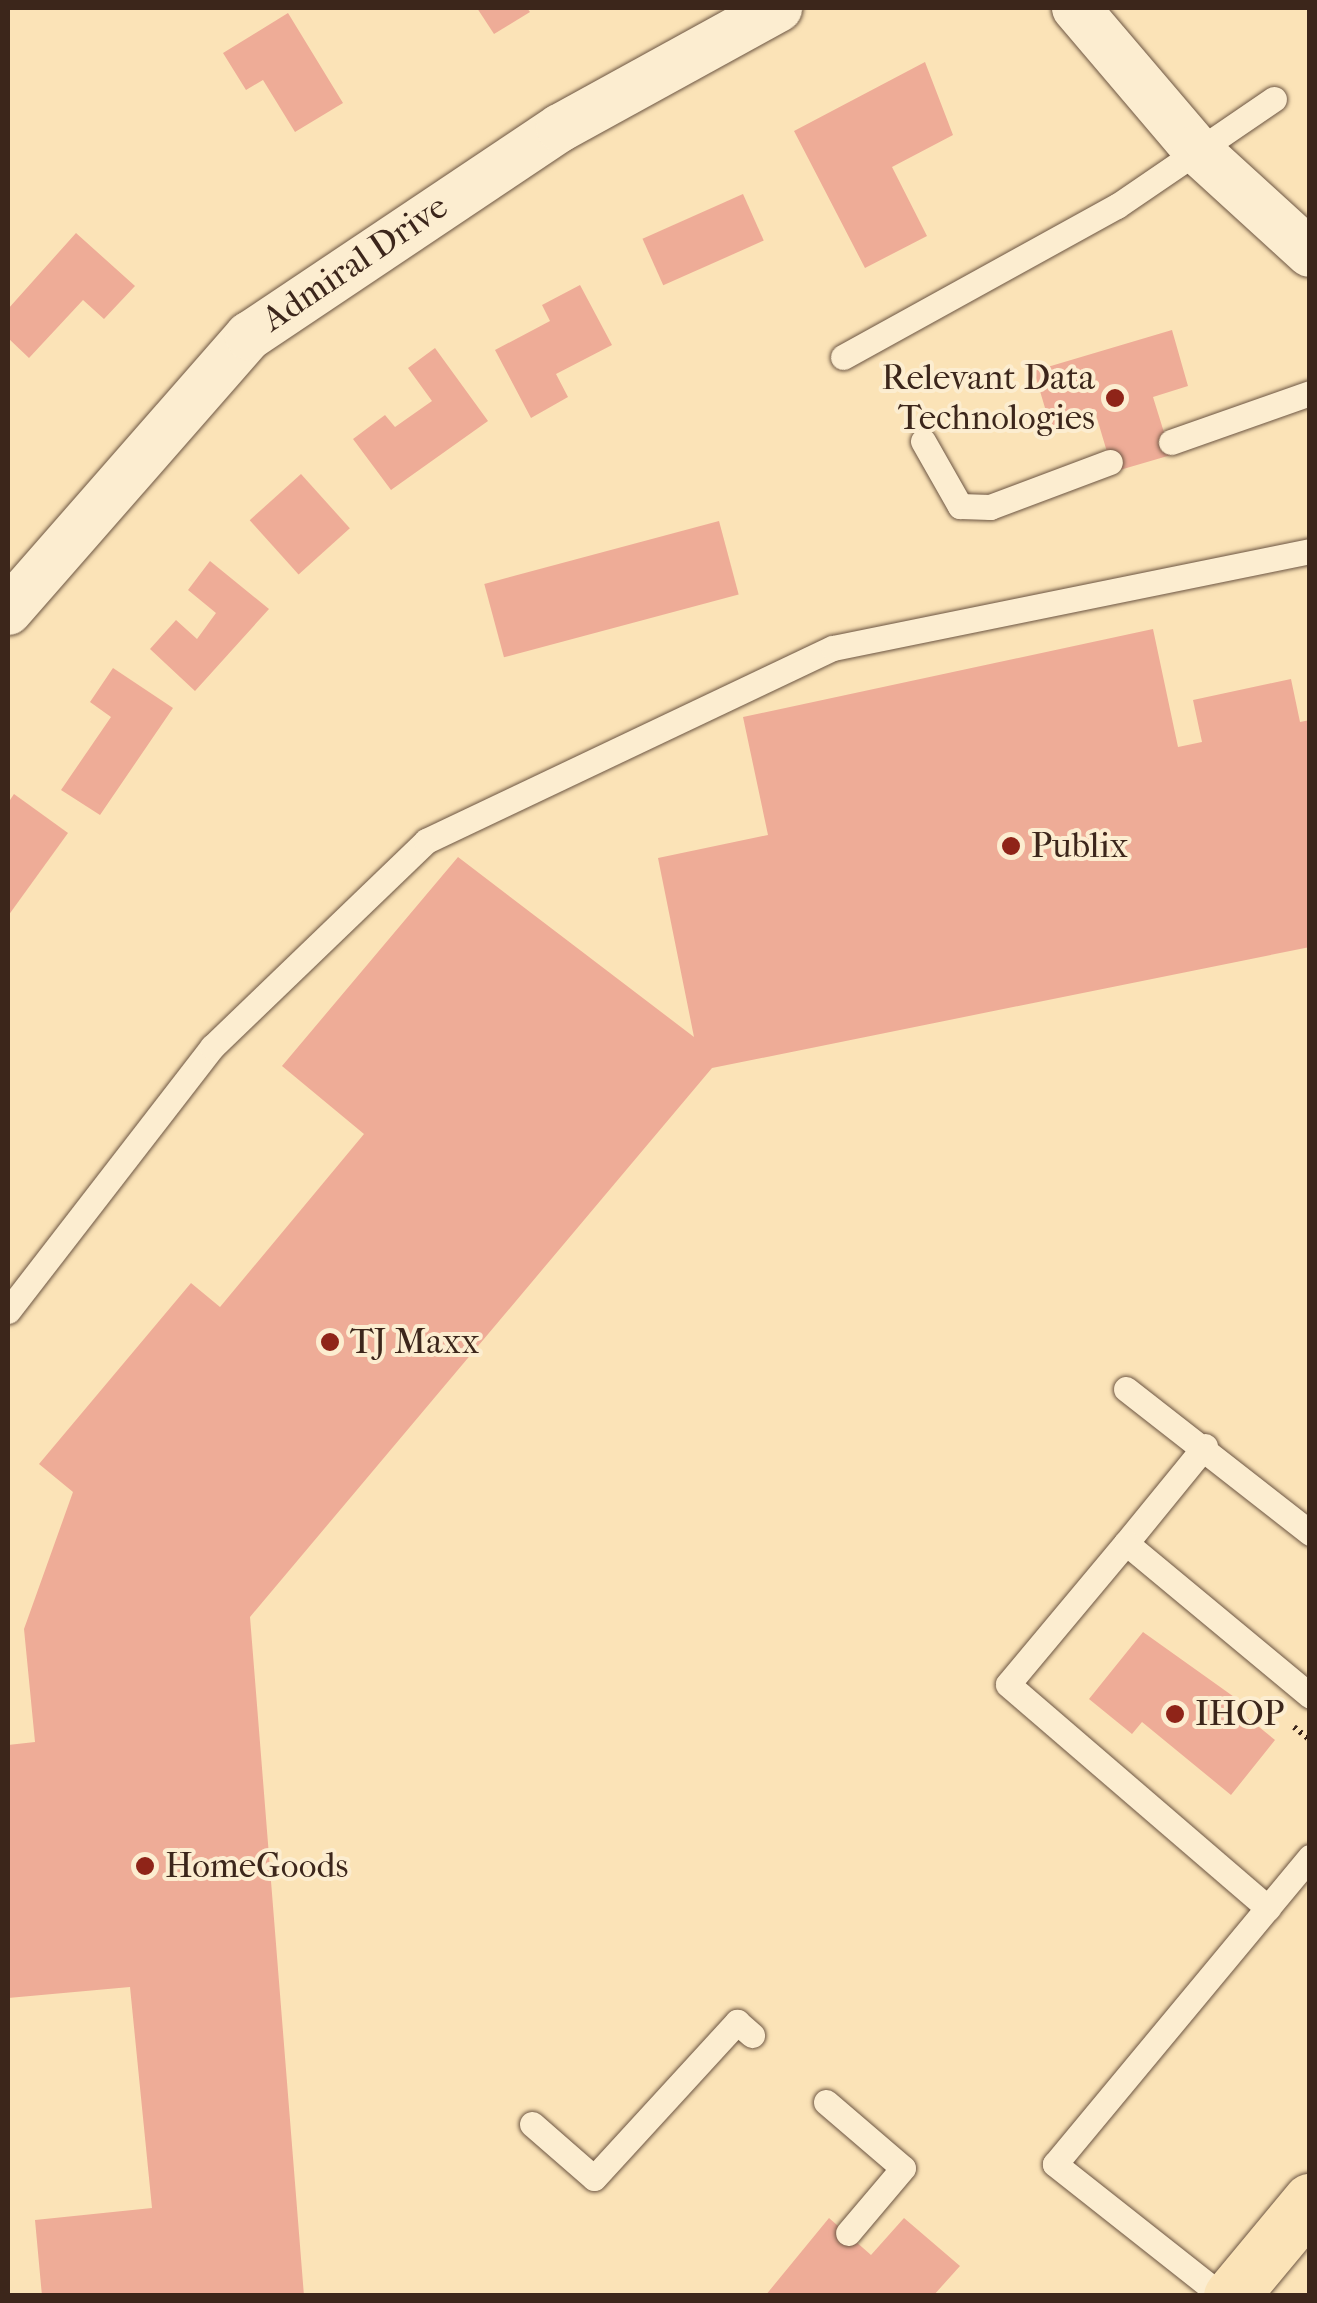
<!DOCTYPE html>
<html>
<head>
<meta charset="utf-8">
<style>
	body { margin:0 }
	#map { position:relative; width:1317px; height:2303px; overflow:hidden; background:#fbe3b7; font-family:"IM FELL French Canon",serif }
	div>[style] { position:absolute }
	.building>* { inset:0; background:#eeac97; transform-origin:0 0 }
	.path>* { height:6px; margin-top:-3px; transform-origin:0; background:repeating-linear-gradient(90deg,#3c261b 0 2.5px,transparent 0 7.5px) }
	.roads { filter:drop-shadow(0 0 2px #6c5542) drop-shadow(0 0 2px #6c5542) }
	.service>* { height:25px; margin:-12.5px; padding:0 12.5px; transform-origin:12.5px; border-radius:12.5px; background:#fcedd0 }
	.minor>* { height:48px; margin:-24px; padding:0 24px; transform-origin:24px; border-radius:24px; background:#fcedd0 }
	.trunk>* { height:55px; margin:-27.5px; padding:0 27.5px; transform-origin:27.5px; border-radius:27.5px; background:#fbe3b7 }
	.dots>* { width:28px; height:28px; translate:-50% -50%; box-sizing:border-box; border:5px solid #fcedd0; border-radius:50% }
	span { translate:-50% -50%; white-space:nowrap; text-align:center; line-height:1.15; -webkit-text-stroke:8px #fcedd0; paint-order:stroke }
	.street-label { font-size:35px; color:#3c261b }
	.poi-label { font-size:35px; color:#3c261b }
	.right { translate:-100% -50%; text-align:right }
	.left { translate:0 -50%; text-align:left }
	.frame { position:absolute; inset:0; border:10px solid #3c261b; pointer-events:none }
</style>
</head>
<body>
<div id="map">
	<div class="building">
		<div style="clip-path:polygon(477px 8px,527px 8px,530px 12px,494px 34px)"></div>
		<div style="clip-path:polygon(288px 13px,343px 103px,295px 132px,263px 80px,246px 90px,223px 53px)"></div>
		<div style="clip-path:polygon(925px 62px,953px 135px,892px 167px,927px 236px,865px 268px,794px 131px)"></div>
		<div style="left:743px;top:194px;width:51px;height:110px;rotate:66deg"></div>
		<div style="clip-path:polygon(76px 233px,135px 286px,104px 319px,83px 300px,29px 358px,8px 338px,8px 309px)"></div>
		<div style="clip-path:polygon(580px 285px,612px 345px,556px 374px,568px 397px,531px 418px,495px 350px,550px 321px,542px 305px)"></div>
		<div style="clip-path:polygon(1172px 330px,1188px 386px,1153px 397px,1171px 455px,1113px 472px,1096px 415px,1051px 428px,1034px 371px)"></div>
		<div style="clip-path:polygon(435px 348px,488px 421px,391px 490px,353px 439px,385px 415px,395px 427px,432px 401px,408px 368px)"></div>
		<div style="left:301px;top:474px;width:73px;height:69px;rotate:48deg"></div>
		<div style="left:719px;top:521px;width:76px;height:243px;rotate:75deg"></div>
		<div style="clip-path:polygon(210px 561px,269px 609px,195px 691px,150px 649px,176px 620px,197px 639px,216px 613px,188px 590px)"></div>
		<div style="clip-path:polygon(1153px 629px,1178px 747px,1202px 742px,1193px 700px,1291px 679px,1300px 722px,1310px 720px,1310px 947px,712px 1068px,250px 1617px,304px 2296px,42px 2296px,35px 2220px,152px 2208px,130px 1987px,8px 1998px,8px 1745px,35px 1742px,24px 1629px,73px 1492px,39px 1464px,191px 1283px,220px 1307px,364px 1134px,282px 1066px,458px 857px,694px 1037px,658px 858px,768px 835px,743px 717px)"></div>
		<div style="clip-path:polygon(113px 668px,173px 708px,100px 815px,61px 790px,111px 717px,90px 702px)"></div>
		<div style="clip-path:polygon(14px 794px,68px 833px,8px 916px,8px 803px)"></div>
		<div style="clip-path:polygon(1143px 1632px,1237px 1699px,1232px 1705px,1275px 1740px,1231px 1795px,1142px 1722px,1132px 1734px,1089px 1699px)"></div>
		<div style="clip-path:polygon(829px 2218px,871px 2255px,904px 2218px,960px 2266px,933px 2296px,765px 2296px)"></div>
	</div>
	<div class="path">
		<div style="left:1294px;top:1727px;width:19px;rotate:39deg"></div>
	</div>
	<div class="roads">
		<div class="service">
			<div style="left:843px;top:357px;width:313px;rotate:-28.9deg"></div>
			<div style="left:1117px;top:206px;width:190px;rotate:-34.3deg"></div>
			<div style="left:923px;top:441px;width:75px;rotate:60.4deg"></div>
			<div style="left:960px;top:506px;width:30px;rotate:2deg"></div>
			<div style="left:990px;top:507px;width:128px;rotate:-20.6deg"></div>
			<div style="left:1171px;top:442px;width:147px;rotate:-19.4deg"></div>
			<div style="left:8px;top:1311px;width:334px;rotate:-52.3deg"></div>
			<div style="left:212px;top:1047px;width:297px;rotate:-43.9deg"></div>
			<div style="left:426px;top:841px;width:450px;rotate:-25.4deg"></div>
			<div style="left:833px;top:648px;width:487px;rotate:-11.5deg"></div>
			<div style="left:1126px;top:1389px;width:234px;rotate:38deg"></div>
			<div style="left:1126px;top:1543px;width:125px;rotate:-50.8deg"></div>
			<div style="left:1268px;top:1908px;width:343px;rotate:-139.3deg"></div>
			<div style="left:1008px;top:1684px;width:184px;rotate:-50.1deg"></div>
			<div style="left:1126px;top:1543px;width:239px;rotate:39.7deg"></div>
			<div style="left:826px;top:2102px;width:101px;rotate:40.6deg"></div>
			<div style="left:903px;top:2168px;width:85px;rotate:130.2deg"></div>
			<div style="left:532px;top:2124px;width:82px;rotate:41.1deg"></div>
			<div style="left:594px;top:2178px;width:212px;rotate:-47.5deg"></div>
			<div style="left:737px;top:2022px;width:20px;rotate:41deg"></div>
			<div style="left:1222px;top:2296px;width:213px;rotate:-141.7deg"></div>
			<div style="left:1055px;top:2164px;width:399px;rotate:-50.3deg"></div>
		</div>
		<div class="minor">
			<div style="left:1076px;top:8px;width:185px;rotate:49.6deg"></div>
			<div style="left:1196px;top:149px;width:154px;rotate:42.4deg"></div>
			<div style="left:8px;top:611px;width:366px;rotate:-48.8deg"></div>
			<div style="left:249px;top:336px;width:374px;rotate:-33.8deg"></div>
			<div style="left:560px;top:128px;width:249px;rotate:-28.8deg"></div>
		</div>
		<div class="trunk">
			<div style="left:1231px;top:2296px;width:124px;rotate:-50.3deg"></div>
		</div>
	</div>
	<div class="dots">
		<div style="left:1115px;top:398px;background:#8f2418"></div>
		<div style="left:1011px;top:846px;background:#8f2418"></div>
		<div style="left:330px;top:1342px;background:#8f2418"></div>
		<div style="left:1175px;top:1714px;background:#8f2418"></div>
		<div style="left:145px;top:1866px;background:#8f2418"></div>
	</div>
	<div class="street-label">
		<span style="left:355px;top:263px;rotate:-34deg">Admiral Drive</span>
	</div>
	<div class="poi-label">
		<span class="right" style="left:1095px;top:398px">Relevant Data<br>Technologies</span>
		<span class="left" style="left:1031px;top:846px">Publix</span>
		<span class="left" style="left:350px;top:1342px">TJ Maxx</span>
		<span class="left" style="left:1195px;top:1714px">IHOP</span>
		<span class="left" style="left:165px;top:1866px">HomeGoods</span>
	</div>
	<div class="frame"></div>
</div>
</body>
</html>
